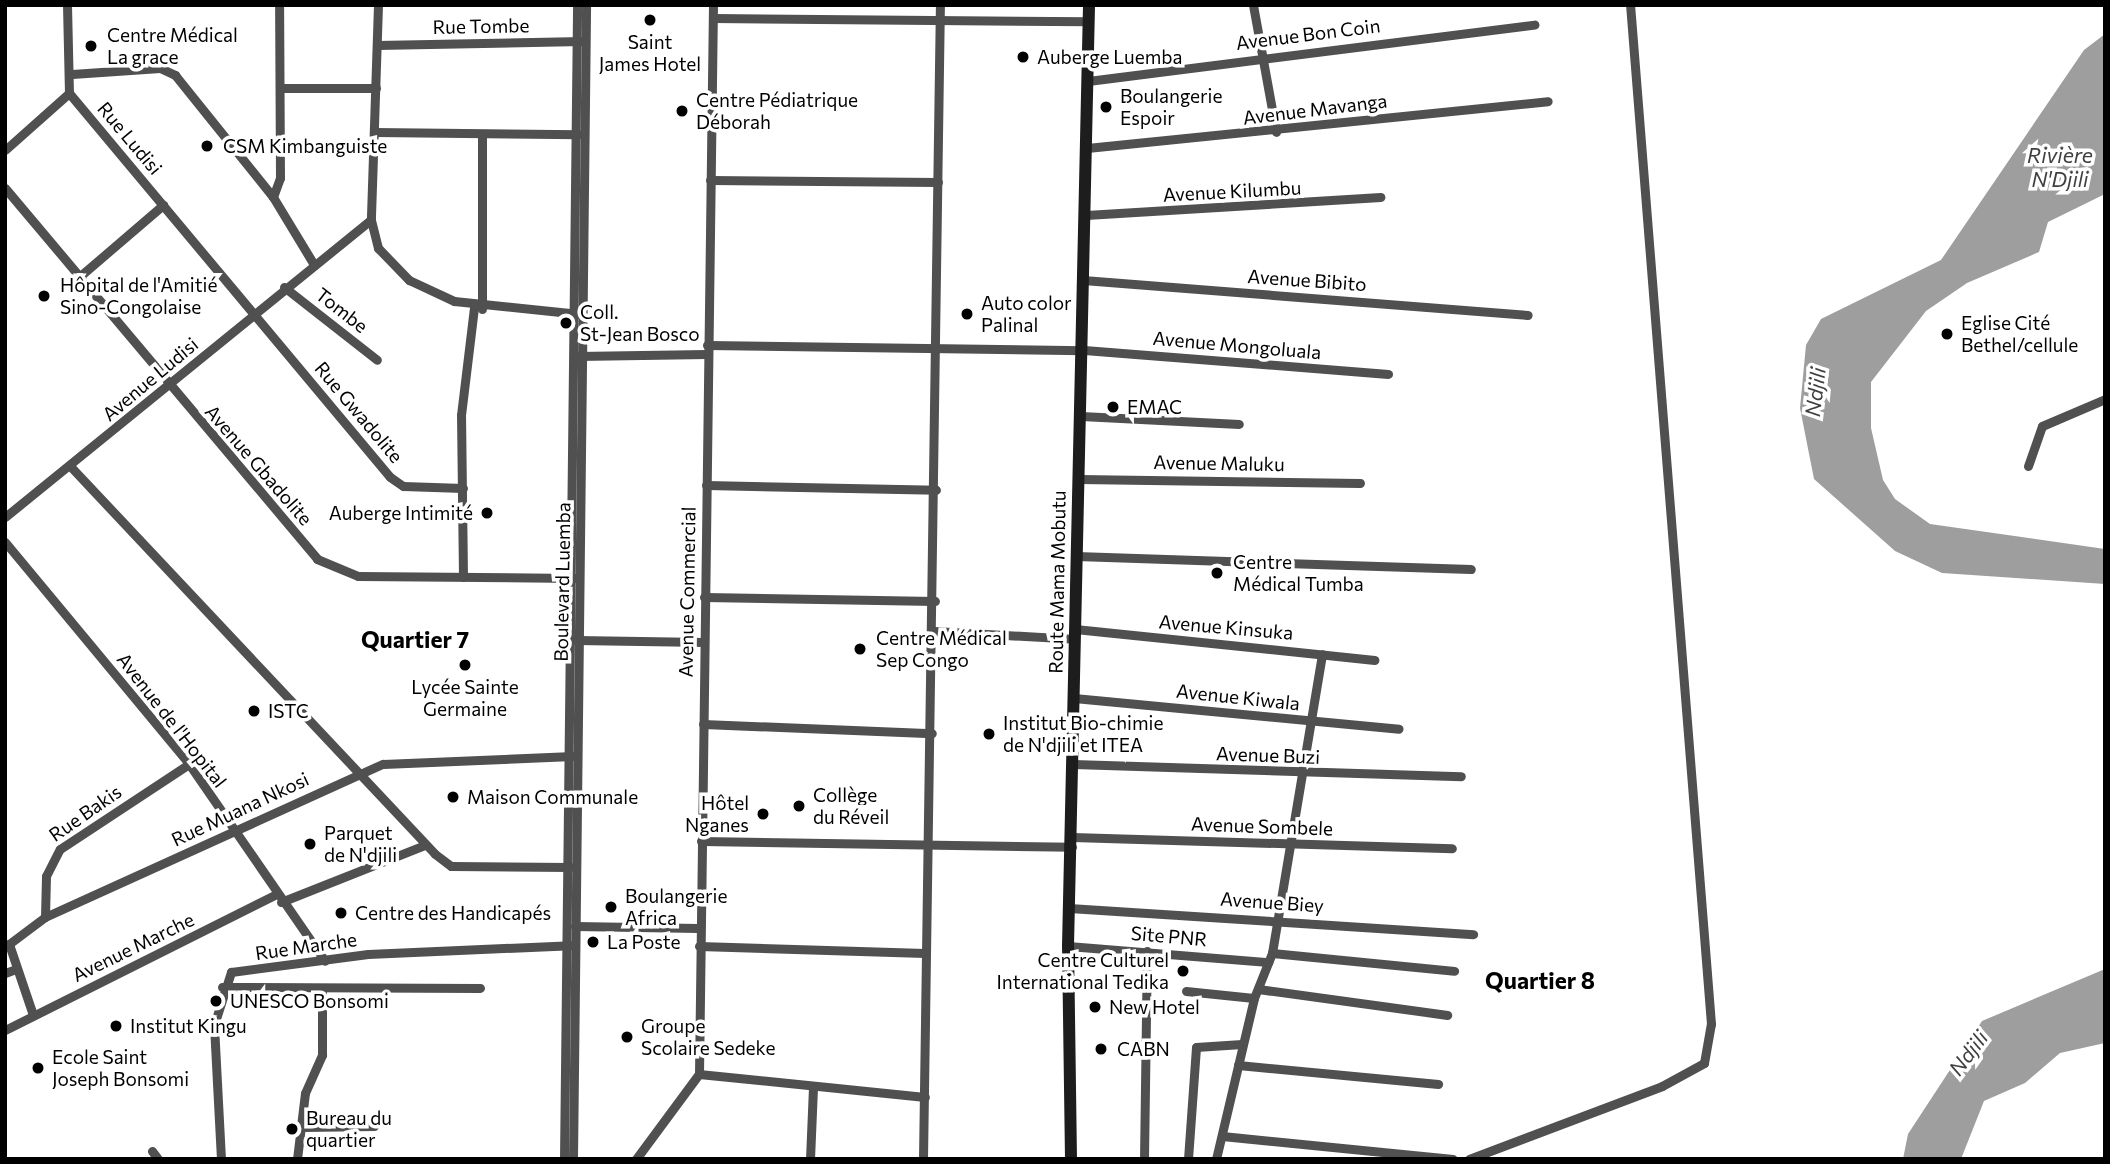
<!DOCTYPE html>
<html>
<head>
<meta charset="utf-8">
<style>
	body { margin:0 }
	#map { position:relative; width:2110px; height:1164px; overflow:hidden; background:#fff; font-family:Commissioner,sans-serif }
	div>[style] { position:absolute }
	.water>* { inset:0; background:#9e9e9e }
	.street>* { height:9px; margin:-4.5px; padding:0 4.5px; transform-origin:4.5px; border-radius:4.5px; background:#505050 }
	.secondary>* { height:12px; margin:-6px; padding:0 6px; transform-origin:6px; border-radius:6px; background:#1d1d1d }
	.dots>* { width:19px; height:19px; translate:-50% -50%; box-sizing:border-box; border:4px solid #fff; border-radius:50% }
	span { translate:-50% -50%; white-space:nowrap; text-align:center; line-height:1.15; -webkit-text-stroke:7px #fff; paint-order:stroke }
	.street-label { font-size:19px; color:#000 }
	.poi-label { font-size:19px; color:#000 }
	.left { translate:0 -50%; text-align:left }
	.right { translate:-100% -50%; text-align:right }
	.water-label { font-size:21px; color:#3f3f3f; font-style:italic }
	.quarter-label { font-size:23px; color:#000; font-weight:700 }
	.frame { position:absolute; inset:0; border:7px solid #000; pointer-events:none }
</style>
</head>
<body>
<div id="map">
	<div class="water">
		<div style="clip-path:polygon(2105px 34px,2105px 194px,2048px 222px,2039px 252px,1967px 283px,1926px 311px,1871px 382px,1871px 428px,1883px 480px,1895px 499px,1930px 524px,2105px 549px,2105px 584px,1942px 573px,1895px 551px,1814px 479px,1800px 408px,1806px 345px,1821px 319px,1941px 260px,2084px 50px)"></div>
		<div style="clip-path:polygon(2105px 969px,2105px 1043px,2060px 1053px,2025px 1083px,1984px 1101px,1961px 1159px,1903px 1159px,1908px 1134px,1982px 1021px)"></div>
	</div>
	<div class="street">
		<div style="left:378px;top:5px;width:215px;rotate:91.9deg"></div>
		<div style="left:371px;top:220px;width:29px;rotate:76deg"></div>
		<div style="left:378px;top:248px;width:45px;rotate:45.9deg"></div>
		<div style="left:409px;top:280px;width:50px;rotate:25deg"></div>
		<div style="left:454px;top:301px;width:126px;rotate:5.9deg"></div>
		<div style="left:1253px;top:5px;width:129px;rotate:79.7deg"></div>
		<div style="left:713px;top:18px;width:376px;rotate:0.5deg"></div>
		<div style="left:377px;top:45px;width:205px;rotate:-1.1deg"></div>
		<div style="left:72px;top:74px;width:88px;rotate:-3.9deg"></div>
		<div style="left:160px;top:68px;width:17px;rotate:25deg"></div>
		<div style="left:175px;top:75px;width:156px;rotate:51.2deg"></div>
		<div style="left:273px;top:197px;width:77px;rotate:58.8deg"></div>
		<div style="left:1088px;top:81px;width:450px;rotate:-7.2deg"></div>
		<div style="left:281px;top:88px;width:95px"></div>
		<div style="left:69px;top:93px;width:500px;rotate:50.11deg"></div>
		<div style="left:390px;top:477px;width:16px;rotate:35deg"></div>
		<div style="left:403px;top:486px;width:60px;rotate:1.9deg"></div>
		<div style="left:374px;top:132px;width:205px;rotate:0.6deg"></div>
		<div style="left:1087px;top:148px;width:463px;rotate:-5.8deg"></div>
		<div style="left:5px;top:150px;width:86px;rotate:-41.7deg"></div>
		<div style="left:69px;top:93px;width:88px;rotate:-91.3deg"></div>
		<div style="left:710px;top:180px;width:228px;rotate:0.5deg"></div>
		<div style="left:5px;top:188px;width:485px;rotate:49.9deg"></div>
		<div style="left:317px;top:559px;width:44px;rotate:22.5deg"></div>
		<div style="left:358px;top:576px;width:218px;rotate:0.5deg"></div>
		<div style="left:273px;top:197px;width:20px;rotate:-70deg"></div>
		<div style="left:280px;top:178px;width:173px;rotate:-90.3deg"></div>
		<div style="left:1086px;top:215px;width:295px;rotate:-3.5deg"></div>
		<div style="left:79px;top:277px;width:111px;rotate:-40.6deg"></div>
		<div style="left:1083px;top:280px;width:446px;rotate:4.5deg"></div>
		<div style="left:284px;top:287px;width:118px;rotate:38.1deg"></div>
		<div style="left:482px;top:309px;width:174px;rotate:-90deg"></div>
		<div style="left:707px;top:345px;width:377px;rotate:0.8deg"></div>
		<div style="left:1084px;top:350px;width:305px;rotate:4.5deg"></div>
		<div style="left:578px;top:356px;width:128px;rotate:-0.9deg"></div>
		<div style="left:1081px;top:416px;width:158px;rotate:2.9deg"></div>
		<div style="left:2028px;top:466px;width:42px;rotate:-70.7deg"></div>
		<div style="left:2042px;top:426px;width:69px;rotate:-23.2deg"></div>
		<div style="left:71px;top:467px;width:531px;rotate:46.75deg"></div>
		<div style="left:435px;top:854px;width:20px;rotate:37deg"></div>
		<div style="left:451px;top:866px;width:119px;rotate:0.5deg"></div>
		<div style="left:1079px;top:479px;width:281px;rotate:0.8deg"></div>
		<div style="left:706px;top:485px;width:230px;rotate:1.2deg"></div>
		<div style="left:5px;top:517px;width:471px;rotate:-39.1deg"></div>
		<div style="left:5px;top:542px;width:288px;rotate:50.3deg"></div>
		<div style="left:189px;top:764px;width:239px;rotate:55.4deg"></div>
		<div style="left:1076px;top:556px;width:395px;rotate:1.9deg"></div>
		<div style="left:463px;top:577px;width:162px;rotate:-90.7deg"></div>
		<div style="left:461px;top:415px;width:109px;rotate:-83.1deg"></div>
		<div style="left:704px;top:597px;width:231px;rotate:1deg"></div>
		<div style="left:1075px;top:629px;width:301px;rotate:5.9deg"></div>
		<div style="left:934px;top:631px;width:141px;rotate:3.2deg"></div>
		<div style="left:576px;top:640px;width:128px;rotate:0.9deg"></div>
		<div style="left:1074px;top:698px;width:326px;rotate:5.4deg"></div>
		<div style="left:703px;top:724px;width:229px;rotate:2.3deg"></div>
		<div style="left:1073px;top:764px;width:388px;rotate:1.8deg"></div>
		<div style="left:1072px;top:837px;width:380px;rotate:1.7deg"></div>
		<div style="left:701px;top:841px;width:371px;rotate:0.9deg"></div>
		<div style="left:281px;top:902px;width:155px;rotate:-21.6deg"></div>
		<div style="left:1069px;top:908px;width:405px;rotate:3.7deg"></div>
		<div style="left:45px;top:917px;width:41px;rotate:-88.6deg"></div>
		<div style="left:46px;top:876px;width:30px;rotate:-63deg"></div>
		<div style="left:60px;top:849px;width:154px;rotate:-33.4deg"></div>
		<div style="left:575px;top:926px;width:123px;rotate:0.9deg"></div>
		<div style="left:699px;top:946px;width:226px;rotate:1.8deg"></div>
		<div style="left:1068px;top:946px;width:201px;rotate:4.6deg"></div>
		<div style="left:1272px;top:953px;width:183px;rotate:5.6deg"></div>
		<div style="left:5px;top:973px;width:12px;rotate:-20deg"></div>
		<div style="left:222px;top:987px;width:258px;rotate:0.2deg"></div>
		<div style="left:1258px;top:989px;width:191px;rotate:7.8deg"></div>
		<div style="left:1186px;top:991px;width:68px;rotate:5.9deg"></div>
		<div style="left:33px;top:1015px;width:75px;rotate:-108.7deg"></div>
		<div style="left:9px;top:944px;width:45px;rotate:-36.9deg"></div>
		<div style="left:45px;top:917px;width:371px;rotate:-24.4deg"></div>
		<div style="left:383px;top:764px;width:190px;rotate:-2.4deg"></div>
		<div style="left:5px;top:1030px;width:302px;rotate:-26.6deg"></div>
		<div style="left:1238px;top:1065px;width:201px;rotate:5.4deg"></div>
		<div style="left:699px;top:1074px;width:227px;rotate:5.8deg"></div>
		<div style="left:304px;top:1127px;width:70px;rotate:-0.8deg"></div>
		<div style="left:1222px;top:1136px;width:232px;rotate:5.7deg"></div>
		<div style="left:152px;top:1151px;width:10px;rotate:53deg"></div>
		<div style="left:221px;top:1159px;width:134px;rotate:-93deg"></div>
		<div style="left:214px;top:1025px;width:56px;rotate:-72.2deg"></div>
		<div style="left:231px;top:972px;width:138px;rotate:-7.5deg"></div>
		<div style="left:368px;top:954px;width:203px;rotate:-2.5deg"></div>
		<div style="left:297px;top:1159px;width:66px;rotate:-83.1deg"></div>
		<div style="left:305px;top:1093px;width:42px;rotate:-65.9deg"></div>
		<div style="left:322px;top:1055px;width:67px;rotate:-90deg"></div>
		<div style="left:564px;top:1159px;width:1154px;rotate:-89.35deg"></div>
		<div style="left:573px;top:1159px;width:1154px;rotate:-89.35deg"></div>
		<div style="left:636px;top:1159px;width:106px;rotate:-53.5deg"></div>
		<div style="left:699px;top:1074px;width:1069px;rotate:-89.25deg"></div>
		<div style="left:810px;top:1159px;width:72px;rotate:-87.6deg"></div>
		<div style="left:923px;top:1159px;width:1154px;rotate:-89.16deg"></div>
		<div style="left:1144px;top:1159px;width:208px;rotate:-89.2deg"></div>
		<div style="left:1188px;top:1159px;width:112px;rotate:-85.9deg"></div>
		<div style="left:1196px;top:1047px;width:46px;rotate:-3.7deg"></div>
		<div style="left:1216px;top:1159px;width:165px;rotate:-76.7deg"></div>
		<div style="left:1254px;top:998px;width:48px;rotate:-68.2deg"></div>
		<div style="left:1272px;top:953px;width:303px;rotate:-80.5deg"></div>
		<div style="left:1469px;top:1159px;width:206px;rotate:-20.7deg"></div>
		<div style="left:1662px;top:1086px;width:48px;rotate:-28.7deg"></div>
		<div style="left:1704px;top:1063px;width:40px;rotate:-80deg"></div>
		<div style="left:1711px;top:1024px;width:1022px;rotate:-94.54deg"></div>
	</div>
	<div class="secondary">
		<div style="left:1071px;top:1159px;width:213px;rotate:-90.8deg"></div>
		<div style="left:1068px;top:946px;width:941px;rotate:-88.72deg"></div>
	</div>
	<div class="dots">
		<div style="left:650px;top:20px;background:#000"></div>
		<div style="left:91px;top:46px;background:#000"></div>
		<div style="left:1023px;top:57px;background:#000"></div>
		<div style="left:1106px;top:107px;background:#000"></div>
		<div style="left:682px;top:111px;background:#000"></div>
		<div style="left:207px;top:146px;background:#000"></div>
		<div style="left:44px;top:296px;background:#000"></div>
		<div style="left:967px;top:314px;background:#000"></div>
		<div style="left:566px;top:323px;background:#000"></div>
		<div style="left:1947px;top:334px;background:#000"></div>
		<div style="left:1113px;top:407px;background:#000"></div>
		<div style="left:487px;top:513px;background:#000"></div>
		<div style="left:1217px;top:573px;background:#000"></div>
		<div style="left:860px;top:649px;background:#000"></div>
		<div style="left:465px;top:665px;background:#000"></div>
		<div style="left:254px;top:711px;background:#000"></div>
		<div style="left:989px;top:734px;background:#000"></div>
		<div style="left:453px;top:797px;background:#000"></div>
		<div style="left:799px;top:806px;background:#000"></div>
		<div style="left:763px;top:814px;background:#000"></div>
		<div style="left:310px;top:844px;background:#000"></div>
		<div style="left:611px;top:907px;background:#000"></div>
		<div style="left:341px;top:913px;background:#000"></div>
		<div style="left:593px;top:942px;background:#000"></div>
		<div style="left:1183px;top:971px;background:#000"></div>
		<div style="left:216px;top:1001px;background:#000"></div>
		<div style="left:1095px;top:1007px;background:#000"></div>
		<div style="left:116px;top:1026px;background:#000"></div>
		<div style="left:627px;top:1037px;background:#000"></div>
		<div style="left:1101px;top:1049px;background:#000"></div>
		<div style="left:38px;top:1068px;background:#000"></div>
		<div style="left:292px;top:1129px;background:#000"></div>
	</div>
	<div class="street-label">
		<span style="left:481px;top:26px;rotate:-1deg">Rue Tombe</span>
		<span style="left:1308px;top:34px;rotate:-7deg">Avenue Bon Coin</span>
		<span style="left:1315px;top:109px;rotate:-7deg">Avenue Mavanga</span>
		<span style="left:130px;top:138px;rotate:50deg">Rue Ludisi</span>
		<span style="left:1232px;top:191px;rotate:-3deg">Avenue Kilumbu</span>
		<span style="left:1307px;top:280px;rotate:4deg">Avenue Bibito</span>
		<span style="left:342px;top:310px;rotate:38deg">Tombe</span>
		<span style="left:1237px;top:345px;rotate:5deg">Avenue Mongoluala</span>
		<span style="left:150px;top:379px;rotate:-40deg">Avenue Ludisi</span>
		<span style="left:359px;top:412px;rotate:50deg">Rue Gwadolite</span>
		<span style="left:1219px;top:463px;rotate:1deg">Avenue Maluku</span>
		<span style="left:259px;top:465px;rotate:49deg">Avenue Gbadolite</span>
		<span style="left:562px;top:582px;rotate:-89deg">Boulevard Luemba</span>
		<span style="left:1057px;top:582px;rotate:-89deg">Route Mama Mobutu</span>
		<span style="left:687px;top:592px;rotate:-89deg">Avenue Commercial</span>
		<span style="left:1226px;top:627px;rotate:5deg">Avenue Kinsuka</span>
		<span style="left:1238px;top:697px;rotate:6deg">Avenue Kiwala</span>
		<span style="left:172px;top:720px;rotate:52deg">Avenue de l'Hopital</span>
		<span style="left:1268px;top:755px;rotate:2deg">Avenue Buzi</span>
		<span style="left:240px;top:809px;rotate:-25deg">Rue Muana Nkosi</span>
		<span style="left:85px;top:813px;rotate:-35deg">Rue Bakis</span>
		<span style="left:1262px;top:826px;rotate:2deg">Avenue Sombele</span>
		<span style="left:1272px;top:902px;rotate:4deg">Avenue Biey</span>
		<span style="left:1169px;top:936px;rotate:5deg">Site PNR</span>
		<span style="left:306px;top:946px;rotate:-8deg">Rue Marche</span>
		<span style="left:133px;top:947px;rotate:-26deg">Avenue Marche</span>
	</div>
	<div class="poi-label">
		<span class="left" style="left:107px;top:46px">Centre Médical<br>La grace</span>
		<span style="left:650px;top:53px">Saint<br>James Hotel</span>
		<span class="left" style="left:1037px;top:57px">Auberge Luemba</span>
		<span class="left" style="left:1120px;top:107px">Boulangerie<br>Espoir</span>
		<span class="left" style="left:696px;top:111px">Centre Pédiatrique<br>Déborah</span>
		<span class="left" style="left:223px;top:146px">CSM Kimbanguiste</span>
		<span class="left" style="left:60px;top:296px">Hôpital de l'Amitié<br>Sino-Congolaise</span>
		<span class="left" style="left:981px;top:314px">Auto color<br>Palinal</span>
		<span class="left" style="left:580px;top:323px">Coll.<br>St-Jean Bosco</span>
		<span class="left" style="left:1961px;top:334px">Eglise Cité<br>Bethel/cellule</span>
		<span class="left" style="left:1127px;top:407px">EMAC</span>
		<span class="right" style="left:473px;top:513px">Auberge Intimité</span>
		<span class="left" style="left:1233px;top:573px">Centre<br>Médical Tumba</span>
		<span class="left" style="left:876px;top:649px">Centre Médical<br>Sep Congo</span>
		<span style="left:465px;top:698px">Lycée Sainte<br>Germaine</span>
		<span class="left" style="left:268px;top:711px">ISTC</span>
		<span class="left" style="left:1003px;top:734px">Institut Bio-chimie<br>de N'djili et ITEA</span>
		<span class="left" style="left:813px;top:806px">Collège<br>du Réveil</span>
		<span class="left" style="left:467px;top:797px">Maison Communale</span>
		<span class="right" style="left:749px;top:814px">Hôtel<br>Nganes</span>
		<span class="left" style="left:324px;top:844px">Parquet<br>de N'djili</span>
		<span class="left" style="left:625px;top:907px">Boulangerie<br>Africa</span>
		<span class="left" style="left:355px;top:913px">Centre des Handicapés</span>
		<span class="left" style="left:607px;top:942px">La Poste</span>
		<span class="right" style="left:1169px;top:971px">Centre Culturel<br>International Tedika</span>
		<span class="left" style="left:230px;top:1001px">UNESCO Bonsomi</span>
		<span class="left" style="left:1109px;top:1007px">New Hotel</span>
		<span class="left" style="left:130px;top:1026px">Institut Kingu</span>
		<span class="left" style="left:641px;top:1037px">Groupe<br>Scolaire Sedeke</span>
		<span class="left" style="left:1117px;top:1049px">CABN</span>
		<span class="left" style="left:52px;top:1068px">Ecole Saint<br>Joseph Bonsomi</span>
		<span class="left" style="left:306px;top:1129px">Bureau du<br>quartier</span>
	</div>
	<div class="water-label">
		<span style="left:2060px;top:167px">Rivière<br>N'Djili</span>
		<span style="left:1815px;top:392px;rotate:-83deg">Ndjili</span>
		<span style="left:1968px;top:1053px;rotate:-53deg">Ndjili</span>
	</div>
	<div class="quarter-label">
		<span style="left:415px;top:639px">Quartier 7</span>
		<span style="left:1540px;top:980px">Quartier 8</span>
	</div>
	<div class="frame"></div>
</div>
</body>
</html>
